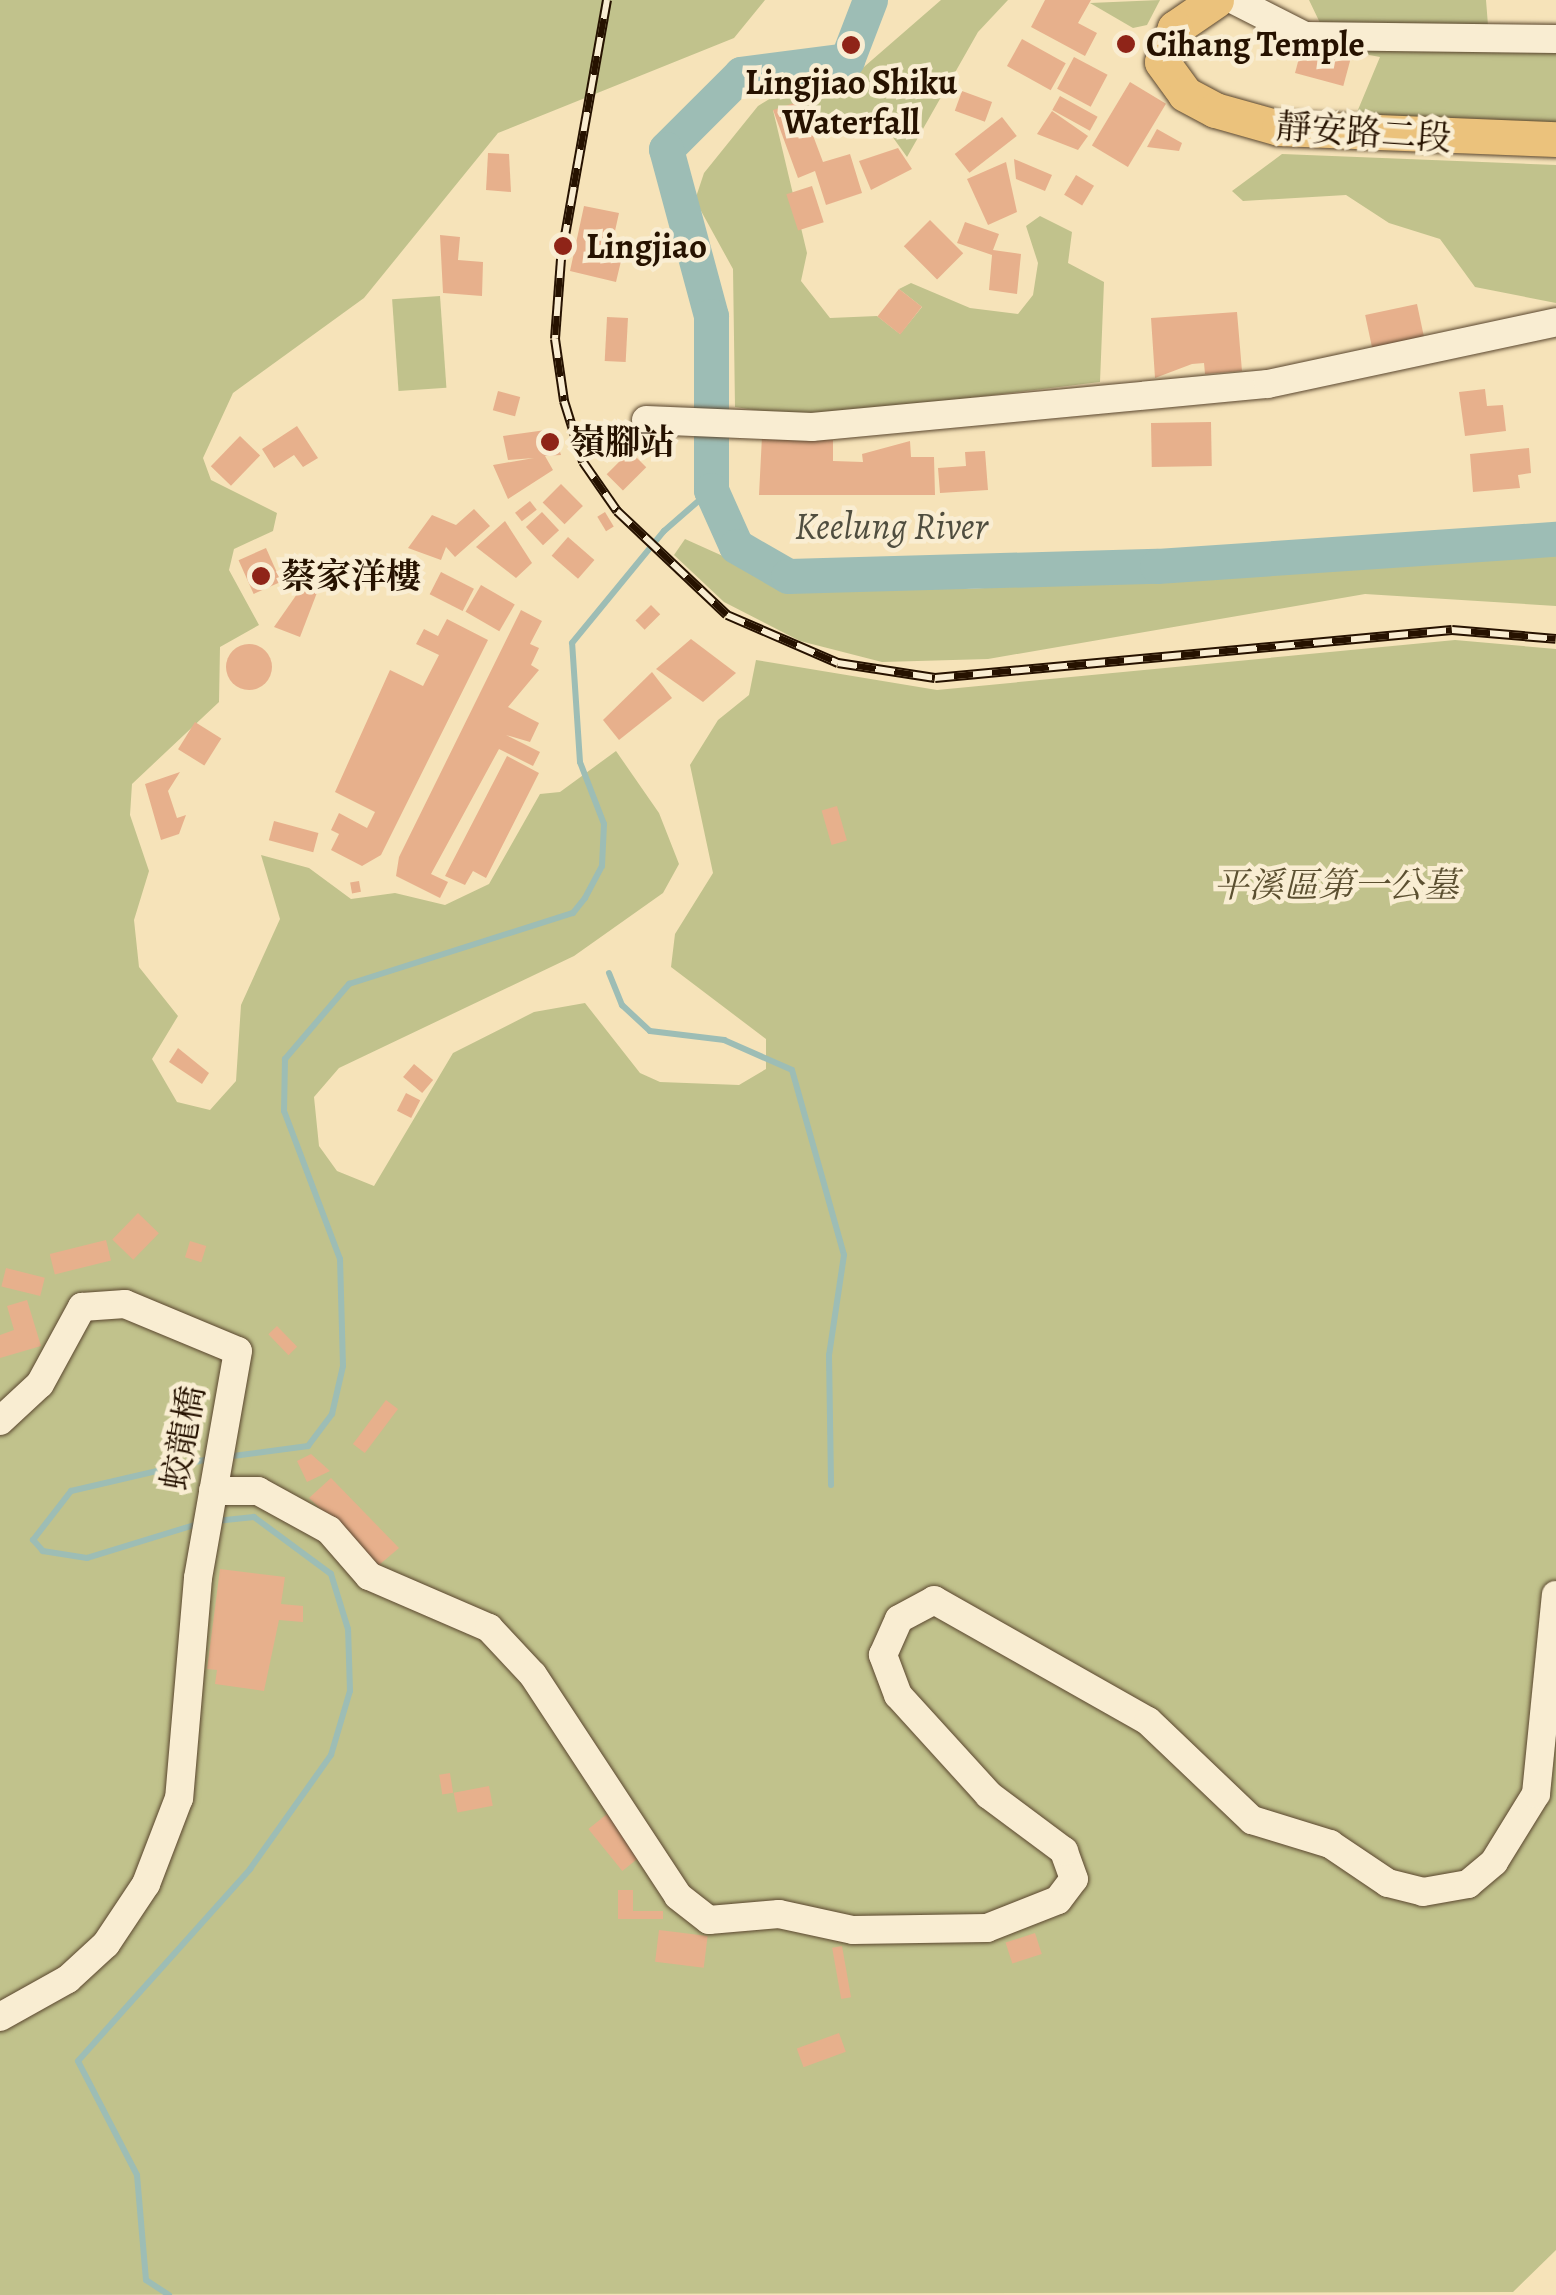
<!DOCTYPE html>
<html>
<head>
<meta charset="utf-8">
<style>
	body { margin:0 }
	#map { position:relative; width:1556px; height:2295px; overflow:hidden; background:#f6e3b9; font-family:Alegreya,"Noto Serif TC",serif }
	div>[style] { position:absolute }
	.green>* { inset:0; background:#c1c28c; transform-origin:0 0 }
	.stream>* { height:6px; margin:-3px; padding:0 3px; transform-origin:3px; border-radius:3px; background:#9dbdb5 }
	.river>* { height:35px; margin:-17.5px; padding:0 17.5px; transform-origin:17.5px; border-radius:17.5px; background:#9dbdb5 }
	.building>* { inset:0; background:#e7b08c; transform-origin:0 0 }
	.round { border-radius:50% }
	.roads { filter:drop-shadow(0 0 2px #5a462e) drop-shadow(0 0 2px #5a462e) }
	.minor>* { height:28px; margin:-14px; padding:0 14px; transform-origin:14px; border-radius:14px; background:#f9edd2 }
	.major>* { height:35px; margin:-17.5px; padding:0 17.5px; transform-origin:17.5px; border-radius:17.5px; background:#ebc27c }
	.rail>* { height:10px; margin-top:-5px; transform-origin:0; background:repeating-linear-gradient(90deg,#f9edd2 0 19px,#261200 0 38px); box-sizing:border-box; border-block:2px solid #261200 }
	.dots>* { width:28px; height:28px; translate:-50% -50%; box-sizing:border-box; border:5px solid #f9edd2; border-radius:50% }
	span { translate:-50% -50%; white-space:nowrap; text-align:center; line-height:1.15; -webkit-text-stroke:9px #f9edd2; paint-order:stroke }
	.poi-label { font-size:35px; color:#261200; font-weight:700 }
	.left { translate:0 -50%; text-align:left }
	.street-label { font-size:35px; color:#261200 }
	.park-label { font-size:35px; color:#5c5031; font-style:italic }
	.water-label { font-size:38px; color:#504e3f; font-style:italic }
</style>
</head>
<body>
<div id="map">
	<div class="green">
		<div style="clip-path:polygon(0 0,765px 0,734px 38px,498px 133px,364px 298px,233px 393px,203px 458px,211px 480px,277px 513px,273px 531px,234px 549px,229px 570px,259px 625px,220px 647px,219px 702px,132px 784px,130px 815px,149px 871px,134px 920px,139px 967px,178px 1016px,152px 1059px,177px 1102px,210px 1110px,236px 1081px,241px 1005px,280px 919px,261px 855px,309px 868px,351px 899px,395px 893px,445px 905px,489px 884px,540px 794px,560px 792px,616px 751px,659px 813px,679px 864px,663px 893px,574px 956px,339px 1068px,314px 1097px,319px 1146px,337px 1171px,374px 1186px,453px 1053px,534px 1012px,585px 1003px,640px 1073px,660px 1082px,739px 1085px,766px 1069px,766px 1039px,671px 967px,675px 934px,713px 873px,690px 765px,718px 720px,749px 695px,756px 660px,937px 690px,1455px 640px,1556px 649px,1556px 2250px,1513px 2292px,0 2295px)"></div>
		<div style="clip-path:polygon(941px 0,1008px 0,978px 32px,907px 157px,879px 118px,810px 128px,773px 110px,807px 253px,801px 281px,830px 318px,877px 316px,900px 334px,922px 307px,899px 289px,911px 283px,970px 308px,1018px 314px,1033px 295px,1038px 263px,1026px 226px,1040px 216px,1072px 232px,1068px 263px,1104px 282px,1100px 382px,805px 418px,735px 407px,733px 269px,695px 200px,704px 173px,758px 106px,801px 80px,857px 73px)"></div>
		<div style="clip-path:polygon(1160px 0,1147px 25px,1133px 28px,1090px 3px)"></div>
		<div style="clip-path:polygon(1309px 0,1486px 0,1489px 38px,1556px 45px,1556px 125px,1355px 117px,1380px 57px,1332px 48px)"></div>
		<div style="clip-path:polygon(1282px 154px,1556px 165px,1556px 303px,1475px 287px,1440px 239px,1389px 223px,1346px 195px,1243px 201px,1232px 191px)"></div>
		<div style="left:440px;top:296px;width:92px;height:48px;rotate:86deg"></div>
		<div style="clip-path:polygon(685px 539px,794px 588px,970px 589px,1556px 549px,1556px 606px,1365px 594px,988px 659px,882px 662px,800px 641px,724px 602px,674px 555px)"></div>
	</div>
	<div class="stream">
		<div style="left:609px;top:973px;width:35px;rotate:68deg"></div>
		<div style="left:622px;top:1005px;width:38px;rotate:43deg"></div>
		<div style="left:650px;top:1031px;width:75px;rotate:6.9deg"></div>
		<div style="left:724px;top:1040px;width:74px;rotate:23.8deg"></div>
		<div style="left:792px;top:1070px;width:192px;rotate:74.3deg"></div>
		<div style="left:844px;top:1255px;width:101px;rotate:98.5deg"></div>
		<div style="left:829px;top:1355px;width:130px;rotate:89.1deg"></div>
		<div style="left:225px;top:1457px;width:84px;rotate:-7.5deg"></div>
		<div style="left:308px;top:1446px;width:40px;rotate:-53deg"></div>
		<div style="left:332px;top:1414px;width:49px;rotate:-77.1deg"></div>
		<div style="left:343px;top:1366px;width:107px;rotate:-91.6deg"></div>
		<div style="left:340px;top:1259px;width:158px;rotate:-110.7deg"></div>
		<div style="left:284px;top:1111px;width:52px;rotate:-88.9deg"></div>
		<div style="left:285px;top:1059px;width:99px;rotate:-49.5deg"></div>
		<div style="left:349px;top:984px;width:235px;rotate:-17.6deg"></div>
		<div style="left:573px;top:913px;width:19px;rotate:-51deg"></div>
		<div style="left:585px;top:898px;width:36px;rotate:-62deg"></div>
		<div style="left:602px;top:866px;width:42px;rotate:-87.3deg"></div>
		<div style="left:604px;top:824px;width:66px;rotate:-111.2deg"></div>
		<div style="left:580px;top:762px;width:119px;rotate:-93.8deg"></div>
		<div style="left:572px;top:643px;width:145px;rotate:-50.6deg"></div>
		<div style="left:664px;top:531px;width:62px;rotate:-41.1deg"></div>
		<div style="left:201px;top:1523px;width:119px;rotate:162.9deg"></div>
		<div style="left:87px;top:1558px;width:45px;rotate:-171deg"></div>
		<div style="left:43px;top:1551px;width:15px;rotate:-132deg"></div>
		<div style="left:33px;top:1540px;width:62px;rotate:-52.2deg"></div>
		<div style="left:71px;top:1491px;width:146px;rotate:-13.1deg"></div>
		<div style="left:169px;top:2295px;width:27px;rotate:-147deg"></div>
		<div style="left:146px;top:2280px;width:105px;rotate:-94.9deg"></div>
		<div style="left:137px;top:2175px;width:128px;rotate:-117.4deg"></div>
		<div style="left:78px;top:2061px;width:258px;rotate:-48.1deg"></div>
		<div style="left:250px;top:1869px;width:140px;rotate:-54.6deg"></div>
		<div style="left:331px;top:1755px;width:67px;rotate:-73.5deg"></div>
		<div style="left:350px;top:1691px;width:62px;rotate:-91.8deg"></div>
		<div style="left:348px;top:1629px;width:58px;rotate:-107.2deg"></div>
		<div style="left:331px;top:1574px;width:96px;rotate:-143.5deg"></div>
		<div style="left:254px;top:1517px;width:36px;rotate:174deg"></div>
	</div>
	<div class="river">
		<div style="left:870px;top:0;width:64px;rotate:111deg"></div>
		<div style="left:847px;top:60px;width:107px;rotate:172.5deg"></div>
		<div style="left:741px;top:74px;width:106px;rotate:135deg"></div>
		<div style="left:666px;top:149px;width:173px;rotate:74.9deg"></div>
		<div style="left:711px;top:316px;width:174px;rotate:90deg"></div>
		<div style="left:711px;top:490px;width:61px;rotate:65.9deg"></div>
		<div style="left:736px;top:546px;width:60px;rotate:30deg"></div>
		<div style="left:788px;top:576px;width:369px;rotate:-1.6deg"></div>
		<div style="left:1157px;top:566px;width:400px;rotate:-3.9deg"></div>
	</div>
	<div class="building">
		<div style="clip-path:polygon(1045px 0,1091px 0,1078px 23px,1097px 33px,1085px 56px,1031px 27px)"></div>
		<div style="left:1022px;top:39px;width:50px;height:31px;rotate:29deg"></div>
		<div style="left:1302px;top:47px;width:50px;height:27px;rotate:15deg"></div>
		<div style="left:1074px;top:57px;width:38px;height:36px;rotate:28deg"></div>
		<div style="left:1130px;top:82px;width:42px;height:74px;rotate:31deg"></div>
		<div style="left:962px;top:91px;width:32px;height:21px;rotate:20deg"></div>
		<div style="left:1060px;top:96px;width:43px;height:16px;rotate:29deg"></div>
		<div style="clip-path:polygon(800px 101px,823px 162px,850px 154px,862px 193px,826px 205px,815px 171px,798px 178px,773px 110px)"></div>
		<div style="clip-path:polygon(1052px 111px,1088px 136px,1078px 150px,1037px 134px)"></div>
		<div style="left:1002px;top:117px;width:24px;height:60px;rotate:52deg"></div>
		<div style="clip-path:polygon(1157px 129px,1182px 143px,1179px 151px,1147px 147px)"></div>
		<div style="clip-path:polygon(898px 148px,912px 169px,871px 190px,859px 161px)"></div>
		<div style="clip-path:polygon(488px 153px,509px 154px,511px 192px,486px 190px)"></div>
		<div style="clip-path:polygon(1014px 159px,1052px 175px,1045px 191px,1016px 179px)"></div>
		<div style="clip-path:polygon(1006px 162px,1017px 212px,988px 225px,967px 179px)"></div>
		<div style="left:1076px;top:175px;width:21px;height:23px;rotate:31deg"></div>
		<div style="left:812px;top:186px;width:38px;height:27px;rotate:72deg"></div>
		<div style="clip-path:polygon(584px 206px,619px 213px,609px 258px,621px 261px,616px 282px,570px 271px)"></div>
		<div style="left:930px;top:220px;width:47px;height:37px;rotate:45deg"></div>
		<div style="clip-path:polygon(965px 222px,999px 234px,993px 250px,1021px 254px,1017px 294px,989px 290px,992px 255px,957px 243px)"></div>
		<div style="clip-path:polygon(440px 235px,460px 237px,458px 260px,483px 262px,482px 296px,443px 293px)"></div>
		<div style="left:899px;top:289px;width:29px;height:35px;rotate:38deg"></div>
		<div style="left:1417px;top:304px;width:34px;height:53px;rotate:78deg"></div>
		<div style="clip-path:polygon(1237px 312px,1242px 371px,1205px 374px,1204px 363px,1192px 364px,1155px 378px,1151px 318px)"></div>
		<div style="left:607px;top:317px;width:21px;height:44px;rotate:3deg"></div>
		<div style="clip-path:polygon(1485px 389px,1487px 406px,1503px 405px,1506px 431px,1465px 436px,1459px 392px)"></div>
		<div style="left:498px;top:391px;width:23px;height:20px;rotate:15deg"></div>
		<div style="left:1211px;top:422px;width:44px;height:60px;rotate:89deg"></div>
		<div style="clip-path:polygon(297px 426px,318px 458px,303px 467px,294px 455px,274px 468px,262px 449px)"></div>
		<div style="clip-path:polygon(553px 429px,561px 455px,545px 456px,553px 470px,508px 499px,493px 465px,534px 458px,508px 460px,503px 436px)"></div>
		<div style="left:240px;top:436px;width:28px;height:42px;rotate:44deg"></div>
		<div style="clip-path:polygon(762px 436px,833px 440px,833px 461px,863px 462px,862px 454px,910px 441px,911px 457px,934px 457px,935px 495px,759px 495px)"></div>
		<div style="clip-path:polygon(1529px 448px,1531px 473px,1518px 475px,1520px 488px,1473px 492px,1470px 454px)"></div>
		<div style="left:630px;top:451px;width:23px;height:33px;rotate:45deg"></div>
		<div style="clip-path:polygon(985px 451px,988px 490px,940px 493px,938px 468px,966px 466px,965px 452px)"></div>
		<div style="left:561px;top:484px;width:31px;height:26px;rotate:45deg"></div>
		<div style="left:530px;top:501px;width:11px;height:19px;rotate:52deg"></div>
		<div style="clip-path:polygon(474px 509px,490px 526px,455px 557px,446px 547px,441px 560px,408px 548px,432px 515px,456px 525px)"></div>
		<div style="left:542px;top:512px;width:25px;height:22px;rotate:47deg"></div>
		<div style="left:605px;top:512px;width:17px;height:9px;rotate:59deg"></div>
		<div style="clip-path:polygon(505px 521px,532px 563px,516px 578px,476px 547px)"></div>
		<div style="left:568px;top:537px;width:35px;height:25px;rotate:41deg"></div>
		<div style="left:266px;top:548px;width:37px;height:30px;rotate:66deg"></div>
		<div style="left:441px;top:572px;width:37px;height:25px;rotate:27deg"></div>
		<div style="clip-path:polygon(304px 584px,318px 590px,300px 637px,274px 627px)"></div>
		<div style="left:481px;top:585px;width:39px;height:31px;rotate:30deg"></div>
		<div style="left:651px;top:605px;width:13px;height:22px;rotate:45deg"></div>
		<div style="clip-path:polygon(521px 610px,542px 621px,530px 644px,539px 648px,531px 665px,539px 670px,508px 707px,539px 723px,530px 742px,506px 735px,540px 752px,533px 766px,499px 749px,431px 874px,448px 882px,440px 898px,396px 876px,399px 857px)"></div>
		<div style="clip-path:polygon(447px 619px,488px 640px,381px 855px,362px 866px,331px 850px,339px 834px,331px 830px,339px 813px,367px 828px,375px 812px,335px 792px,390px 670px,423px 686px,439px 655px,416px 644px,424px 629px,438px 636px)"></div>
		<div style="clip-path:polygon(691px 639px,736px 673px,703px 702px,656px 669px)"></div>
		<div class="round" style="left:226px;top:644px;width:46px;height:46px"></div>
		<div style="clip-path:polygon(652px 672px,672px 698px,619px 740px,603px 720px)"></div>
		<div style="left:195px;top:722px;width:31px;height:32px;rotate:32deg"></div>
		<div style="clip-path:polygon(507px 756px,539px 773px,486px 878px,473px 871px,465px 885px,445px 876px)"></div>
		<div style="clip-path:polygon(180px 772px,168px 791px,177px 818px,186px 815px,179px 834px,161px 840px,145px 784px)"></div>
		<div style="left:837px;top:806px;width:36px;height:16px;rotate:74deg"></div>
		<div style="left:274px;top:821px;width:46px;height:20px;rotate:15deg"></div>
		<div style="left:359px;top:881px;width:11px;height:9px;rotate:80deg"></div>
		<div style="clip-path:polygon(178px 1048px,209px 1073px,202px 1084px,169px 1062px)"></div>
		<div style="left:414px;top:1064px;width:25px;height:17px;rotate:40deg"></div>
		<div style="left:406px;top:1093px;width:16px;height:20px;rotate:27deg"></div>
		<div style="left:138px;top:1213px;width:29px;height:37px;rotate:44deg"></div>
		<div style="left:106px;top:1240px;width:21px;height:58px;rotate:76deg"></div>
		<div style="left:190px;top:1241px;width:17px;height:17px;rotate:17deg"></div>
		<div style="left:6px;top:1268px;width:40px;height:19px;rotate:14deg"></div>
		<div style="clip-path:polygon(27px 1300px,41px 1346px,0 1358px,0 1335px,14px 1330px,7px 1306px)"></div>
		<div style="left:277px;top:1326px;width:29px;height:12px;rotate:46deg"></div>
		<div style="left:386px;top:1400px;width:15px;height:55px;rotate:37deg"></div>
		<div style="clip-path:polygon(311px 1454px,330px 1471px,307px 1482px,297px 1461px)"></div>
		<div style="clip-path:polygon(331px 1478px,399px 1548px,379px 1565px,309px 1498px)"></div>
		<div style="clip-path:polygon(220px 1569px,285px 1577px,281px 1604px,303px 1606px,303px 1622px,279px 1620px,264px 1691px,215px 1684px,217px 1670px,207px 1669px)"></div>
		<div style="left:450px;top:1773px;width:20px;height:11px;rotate:81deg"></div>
		<div style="left:489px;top:1786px;width:20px;height:36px;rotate:79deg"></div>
		<div style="left:607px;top:1814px;width:54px;height:24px;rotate:51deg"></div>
		<div style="clip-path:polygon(618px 1890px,633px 1890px,633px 1911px,663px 1911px,663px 1919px,618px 1919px)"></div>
		<div style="left:659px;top:1930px;width:49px;height:32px;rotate:7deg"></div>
		<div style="left:1035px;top:1933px;width:22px;height:31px;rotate:72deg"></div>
		<div style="left:842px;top:1946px;width:52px;height:10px;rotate:80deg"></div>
		<div style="left:839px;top:2033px;width:20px;height:45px;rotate:70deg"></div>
	</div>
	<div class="roads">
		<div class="minor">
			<div style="left:1234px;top:0;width:80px;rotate:26.9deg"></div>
			<div style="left:1305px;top:36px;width:251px;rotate:0.7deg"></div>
			<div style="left:646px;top:420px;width:166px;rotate:2.4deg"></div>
			<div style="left:812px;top:427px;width:458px;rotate:-5.4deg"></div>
			<div style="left:1268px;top:384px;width:295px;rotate:-12.1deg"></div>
			<div style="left:0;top:1421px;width:54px;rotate:-42.8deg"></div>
			<div style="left:40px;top:1384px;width:88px;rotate:-61.4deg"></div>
			<div style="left:82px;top:1307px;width:43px;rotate:-4deg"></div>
			<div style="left:125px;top:1304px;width:122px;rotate:22.6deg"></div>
			<div style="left:238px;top:1351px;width:230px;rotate:100deg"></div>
			<div style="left:198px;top:1578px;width:221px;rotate:94.9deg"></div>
			<div style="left:179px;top:1798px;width:92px;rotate:111deg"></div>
			<div style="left:146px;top:1884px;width:72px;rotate:123.7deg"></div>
			<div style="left:106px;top:1944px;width:52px;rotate:137.4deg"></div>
			<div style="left:68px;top:1979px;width:78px;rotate:150.8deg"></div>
			<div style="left:213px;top:1491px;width:45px"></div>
			<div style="left:258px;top:1491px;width:81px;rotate:28.8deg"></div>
			<div style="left:329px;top:1530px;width:61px;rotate:49deg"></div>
			<div style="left:369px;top:1576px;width:131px;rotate:23.4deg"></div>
			<div style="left:489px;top:1628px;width:64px;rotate:46.9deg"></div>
			<div style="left:533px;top:1675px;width:264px;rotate:56.7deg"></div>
			<div style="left:678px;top:1896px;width:39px;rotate:38deg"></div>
			<div style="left:709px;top:1920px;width:70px;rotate:-4.9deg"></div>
			<div style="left:779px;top:1914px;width:76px;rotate:12.2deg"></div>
			<div style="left:853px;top:1930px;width:134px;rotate:-0.9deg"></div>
			<div style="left:987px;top:1928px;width:76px;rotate:-21.5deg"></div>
			<div style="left:1058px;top:1900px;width:26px;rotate:-53deg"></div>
			<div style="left:1074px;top:1879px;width:30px;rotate:-110deg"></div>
			<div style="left:1064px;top:1851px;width:94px;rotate:-143.3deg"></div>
			<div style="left:989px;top:1795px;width:135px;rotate:-132.3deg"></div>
			<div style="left:898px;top:1695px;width:43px;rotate:-110.6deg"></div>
			<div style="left:883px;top:1655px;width:39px;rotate:-66deg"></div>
			<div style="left:899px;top:1619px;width:40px;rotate:-28deg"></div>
			<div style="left:934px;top:1600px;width:246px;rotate:29.5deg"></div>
			<div style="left:1148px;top:1721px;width:144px;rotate:43.6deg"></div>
			<div style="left:1252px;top:1820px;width:82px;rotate:17.1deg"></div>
			<div style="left:1330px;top:1844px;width:70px;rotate:33.9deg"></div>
			<div style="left:1388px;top:1883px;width:36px;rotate:14deg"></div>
			<div style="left:1423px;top:1892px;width:46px;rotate:-10.1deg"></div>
			<div style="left:1468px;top:1884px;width:34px;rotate:-40deg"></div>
			<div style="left:1494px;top:1862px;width:80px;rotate:-58.3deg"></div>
			<div style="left:1536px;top:1794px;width:200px;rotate:-84.3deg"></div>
		</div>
		<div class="major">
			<div style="left:1216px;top:0;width:50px;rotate:145.7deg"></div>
			<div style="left:1175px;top:28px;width:36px;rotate:111deg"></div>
			<div style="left:1162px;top:62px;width:39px;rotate:54deg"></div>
			<div style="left:1185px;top:94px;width:34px;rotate:28deg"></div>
			<div style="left:1215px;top:110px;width:66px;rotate:15.7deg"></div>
			<div style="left:1279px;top:128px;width:277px;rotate:2.3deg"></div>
		</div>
	</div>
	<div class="rail">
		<div style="left:607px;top:0;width:263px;rotate:100.1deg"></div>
		<div style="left:561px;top:259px;width:80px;rotate:94.3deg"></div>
		<div style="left:555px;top:339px;width:63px;rotate:81.7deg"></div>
		<div style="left:564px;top:401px;width:64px;rotate:72.7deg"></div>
		<div style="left:583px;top:462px;width:60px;rotate:55.2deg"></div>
		<div style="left:617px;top:511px;width:151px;rotate:43.4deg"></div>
		<div style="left:727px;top:615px;width:121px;rotate:23.4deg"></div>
		<div style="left:838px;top:663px;width:98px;rotate:8.8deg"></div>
		<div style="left:935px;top:678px;width:519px;rotate:-5.3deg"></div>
		<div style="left:1452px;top:630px;width:104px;rotate:4.9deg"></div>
	</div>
	<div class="dots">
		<div style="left:1126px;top:44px;background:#8f2418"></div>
		<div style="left:851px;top:45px;background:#8f2418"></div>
		<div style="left:563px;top:246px;background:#8f2418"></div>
		<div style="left:550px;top:442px;background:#8f2418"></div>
		<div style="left:261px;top:576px;background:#8f2418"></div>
	</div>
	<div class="poi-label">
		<span class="left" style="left:1146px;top:44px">Cihang Temple</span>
		<span style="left:851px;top:102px">Lingjiao Shiku<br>Waterfall</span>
		<span class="left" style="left:586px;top:246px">Lingjiao</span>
		<span class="left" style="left:570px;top:442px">嶺腳站</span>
		<span class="left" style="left:281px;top:576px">蔡家洋樓</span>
	</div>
	<div class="street-label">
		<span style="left:1364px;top:132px;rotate:4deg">靜安路二段</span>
		<span style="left:183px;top:1438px;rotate:-80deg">蛟龍橋</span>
	</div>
	<div class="park-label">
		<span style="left:1336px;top:885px">平溪區第一公墓</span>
	</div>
	<div class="water-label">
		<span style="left:891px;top:527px">Keelung River</span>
	</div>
</div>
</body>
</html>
